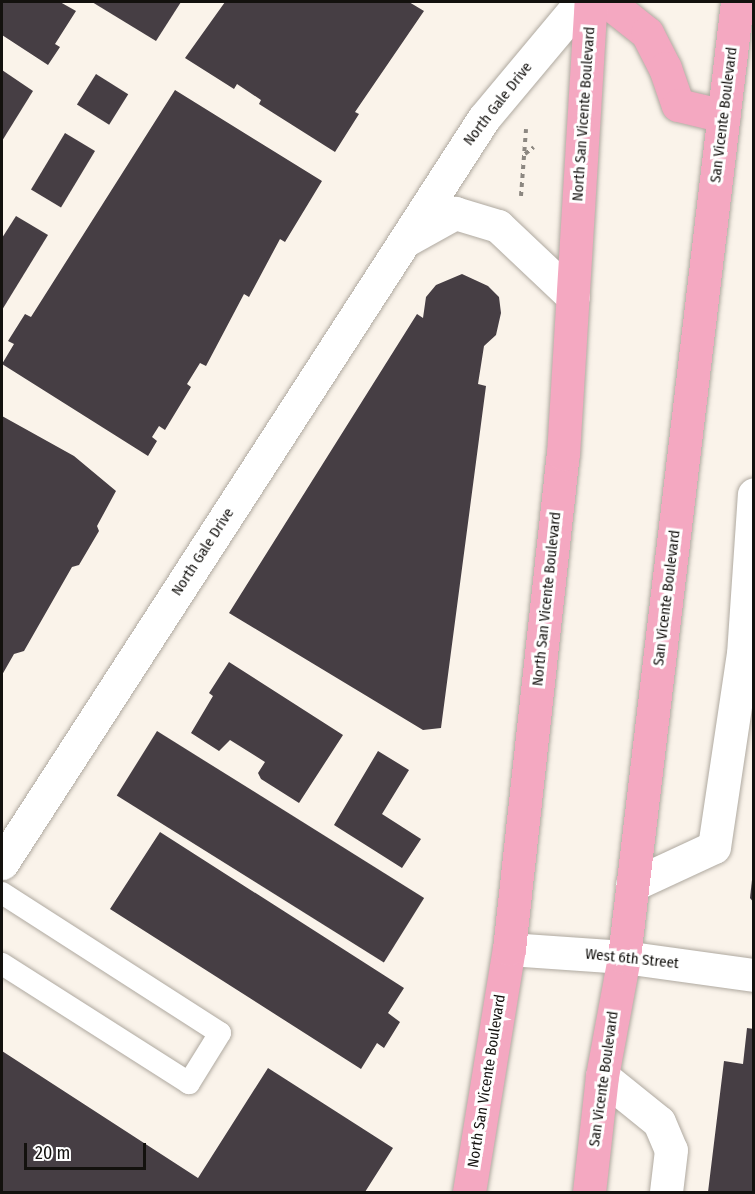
<!DOCTYPE html>
<html>
<head>
<meta charset="utf-8">
<style>
	body { margin:0 }
	#map { position:relative; width:755px; height:1194px; overflow:hidden; background:#faf3ea; font-family:"Fira Sans Condensed",sans-serif }
	div>[style] { position:absolute }
	.building>* { inset:0; background:#463e44; transform-origin:0 0 }
	.path>* { height:4px; margin-top:-2px; transform-origin:0; background:repeating-linear-gradient(90deg,#8c8781 0 4.5px,transparent 0 9px) }
	.roads { filter:drop-shadow(0 0 2px #afa9a0) drop-shadow(0 0 2px #afa9a0) }
	.service>* { height:22px; margin:-11px; padding:0 11px; transform-origin:11px; border-radius:11px; background:#fff }
	.minor>* { height:33px; margin:-16.5px; padding:0 16.5px; transform-origin:16.5px; border-radius:16.5px; background:#fff }
	.tertiary>* { height:33px; margin:-16.5px; padding:0 16.5px; transform-origin:16.5px; border-radius:16.5px; background:#fff }
	.primary>* { height:33px; margin:-16.5px; padding:0 16.5px; transform-origin:16.5px; border-radius:16.5px; background:#f4a8c1 }
	span { translate:-50% -50%; white-space:nowrap; text-align:center; line-height:1.15; -webkit-text-stroke:6px #fff; paint-order:stroke }
	.street-label { font-size:15px; color:#13110e }
	.frame { position:absolute; inset:0; border:3px solid #13110e; pointer-events:none }
	.scale { position:absolute; left:24px; top:1143px; width:122px; height:27px; box-sizing:border-box; border:3px solid #13110e; border-top:0; padding-left:8px; font-size:18px; line-height:21px; white-space:nowrap; color:#13110e; -webkit-text-stroke:4px #fff; paint-order:stroke }
</style>
</head>
<body>
<div id="map">
	<div class="building">
		<div style="clip-path:polygon(2px 2px,60px 2px,76px 11px,55px 44px,60px 47px,48px 65px,2px 35px)"></div>
		<div style="clip-path:polygon(92px 2px,181px 2px,156px 41px)"></div>
		<div style="clip-path:polygon(225px 2px,409px 2px,424px 11px,355px 112px,359px 114px,335px 152px,259px 104px,261px 100px,237px 84px,234px 89px,185px 58px)"></div>
		<div style="clip-path:polygon(2px 70px,33px 91px,2px 141px)"></div>
		<div style="left:96px;top:74px;width:38px;height:36px;rotate:32deg"></div>
		<div style="clip-path:polygon(175px 90px,322px 181px,285px 242px,280px 239px,249px 297px,244px 294px,206px 366px,200px 363px,187px 384px,191px 387px,165px 430px,159px 426px,152px 437px,157px 441px,148px 456px,2px 364px,14px 344px,8px 341px,25px 314px,31px 317px)"></div>
		<div style="left:65px;top:133px;width:35px;height:66px;rotate:31deg"></div>
		<div style="clip-path:polygon(16px 216px,48px 235px,2px 310px,2px 238px)"></div>
		<div style="clip-path:polygon(462px 274px,488px 286px,499px 297px,501px 313px,496px 335px,484px 346px,478px 384px,486px 386px,441px 728px,423px 730px,229px 613px,417px 314px,423px 318px,426px 297px,436px 285px)"></div>
		<div style="clip-path:polygon(2px 416px,74px 456px,116px 491px,97px 526px,99px 531px,79px 565px,72px 567px,24px 651px,14px 654px,2px 675px)"></div>
		<div style="clip-path:polygon(229px 662px,343px 735px,299px 803px,261px 779px,258px 773px,265px 762px,230px 740px,219px 751px,191px 733px,213px 696px,209px 693px)"></div>
		<div style="left:157px;top:731px;width:315px;height:76px;rotate:32deg"></div>
		<div style="clip-path:polygon(378px 751px,409px 770px,382px 814px,421px 839px,402px 868px,334px 825px)"></div>
		<div style="clip-path:polygon(160px 832px,404px 988px,388px 1013px,400px 1022px,384px 1048px,377px 1043px,361px 1069px,110px 909px)"></div>
		<div style="clip-path:polygon(752px 880px,754px 880px,754px 903px,750px 898px)"></div>
		<div style="clip-path:polygon(747px 1028px,754px 1029px,754px 1192px,708px 1192px,724px 1061px,743px 1064px)"></div>
		<div style="clip-path:polygon(2px 1051px,198px 1178px,268px 1068px,393px 1148px,365px 1192px,2px 1192px)"></div>
	</div>
	<div class="path">
		<div style="left:525px;top:154px;width:11px;rotate:-38deg"></div>
		<div style="left:521px;top:196px;width:67px;rotate:-85.7deg"></div>
	</div>
	<div class="roads">
		<div class="service">
			<div style="left:2px;top:893px;width:259px;rotate:32.7deg"></div>
			<div style="left:220px;top:1033px;width:59px;rotate:121.8deg"></div>
			<div style="left:189px;top:1083px;width:222px;rotate:-147.5deg"></div>
		</div>
		<div class="minor">
			<div style="left:408px;top:239px;width:54px;rotate:-29deg"></div>
			<div style="left:455px;top:213px;width:45px;rotate:16.8deg"></div>
			<div style="left:498px;top:226px;width:103px;rotate:43.4deg"></div>
			<div style="left:2px;top:863px;width:887px;rotate:-57.1deg"></div>
			<div style="left:484px;top:118px;width:151px;rotate:-50.1deg"></div>
			<div style="left:632px;top:885px;width:90px;rotate:-24.9deg"></div>
			<div style="left:714px;top:847px;width:195px;rotate:-81.5deg"></div>
			<div style="left:743px;top:654px;width:160px;rotate:-86.1deg"></div>
			<div style="left:602px;top:1076px;width:73px;rotate:38.9deg"></div>
			<div style="left:659px;top:1122px;width:30px;rotate:67deg"></div>
			<div style="left:671px;top:1150px;width:42px;rotate:96.8deg"></div>
		</div>
		<div class="tertiary">
			<div style="left:509px;top:949px;width:115px;rotate:4deg"></div>
			<div style="left:624px;top:957px;width:131px;rotate:7.9deg"></div>
		</div>
		<div class="primary">
			<div style="left:608px;top:2px;width:50px;rotate:38.5deg"></div>
			<div style="left:647px;top:33px;width:39px;rotate:63deg"></div>
			<div style="left:665px;top:68px;width:39px;rotate:71deg"></div>
			<div style="left:678px;top:105px;width:47px;rotate:13.4deg"></div>
			<div style="left:469px;top:1192px;width:246px;rotate:-80.7deg"></div>
			<div style="left:509px;top:949px;width:498px;rotate:-83.8deg"></div>
			<div style="left:563px;top:454px;width:453px;rotate:-86.5deg"></div>
			<div style="left:589px;top:1192px;width:117px;rotate:-83.6deg"></div>
			<div style="left:602px;top:1076px;width:121px;rotate:-79.5deg"></div>
			<div style="left:624px;top:957px;width:962px;rotate:-83.25deg"></div>
		</div>
	</div>
	<div class="street-label">
		<span style="left:498px;top:104px;rotate:-52deg">North Gale Drive</span>
		<span style="left:584px;top:114px;rotate:-86deg">North San Vicente Boulevard</span>
		<span style="left:724px;top:115px;rotate:-83deg">San Vicente Boulevard</span>
		<span style="left:203px;top:552px;rotate:-57deg">North Gale Drive</span>
		<span style="left:667px;top:598px;rotate:-83deg">San Vicente Boulevard</span>
		<span style="left:547px;top:599px;rotate:-84deg">North San Vicente Boulevard</span>
		<span style="left:632px;top:959px;rotate:6deg">West 6th Street</span>
		<span style="left:604px;top:1079px;rotate:-82deg">San Vicente Boulevard</span>
		<span style="left:487px;top:1081px;rotate:-81deg">North San Vicente Boulevard</span>
	</div>
	<div class="frame"></div>
	<div class="scale">20 m</div>
</div>
</body>
</html>
